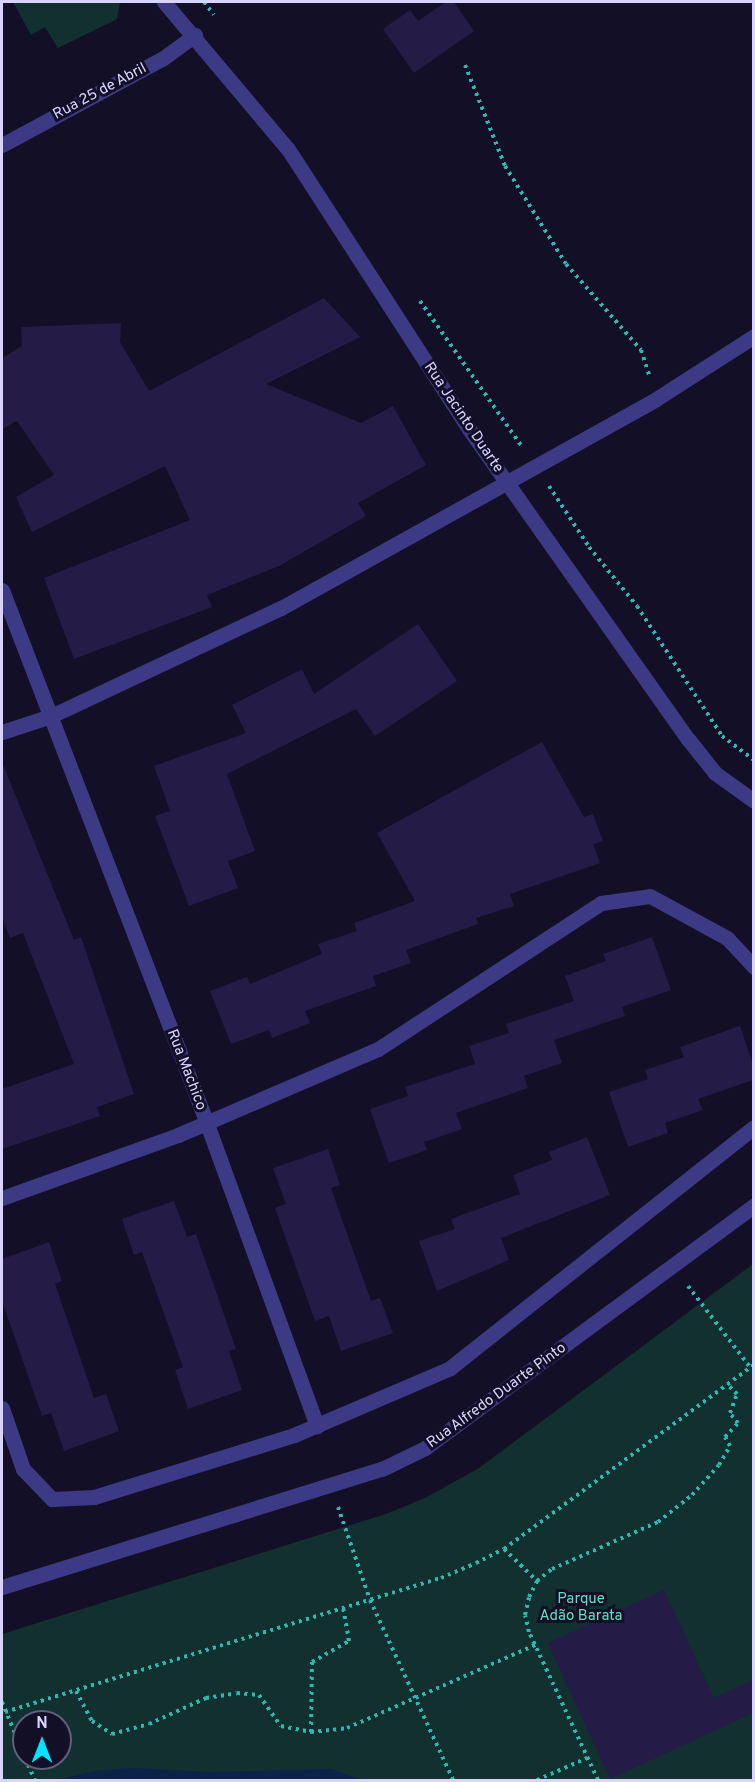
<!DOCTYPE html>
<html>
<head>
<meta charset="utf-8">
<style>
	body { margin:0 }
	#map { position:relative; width:755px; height:1782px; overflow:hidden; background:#130f26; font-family:Overpass,sans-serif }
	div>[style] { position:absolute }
	.green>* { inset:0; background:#12302f }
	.water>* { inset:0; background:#0c2248 }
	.building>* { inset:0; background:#241b47 }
	.path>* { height:4px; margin-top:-2px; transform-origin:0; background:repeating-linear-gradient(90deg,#2fb8b0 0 3px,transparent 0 7.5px) }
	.minor>* { height:15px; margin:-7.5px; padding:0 7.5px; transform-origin:7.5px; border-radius:7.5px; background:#3d3a85 }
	span { translate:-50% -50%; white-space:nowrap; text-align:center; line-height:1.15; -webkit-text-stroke:6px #130f26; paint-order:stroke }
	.street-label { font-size:15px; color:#d9d4ff }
	.park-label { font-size:15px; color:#5fe0c0 }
	.frame { position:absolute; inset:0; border:3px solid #d9d4ff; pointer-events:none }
	.north { position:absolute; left:12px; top:1710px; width:60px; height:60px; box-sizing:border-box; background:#130f26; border:2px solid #625e7d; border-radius:50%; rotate:0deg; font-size:16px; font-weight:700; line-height:24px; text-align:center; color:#d9d4ff }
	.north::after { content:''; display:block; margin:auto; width:21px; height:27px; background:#00e5ff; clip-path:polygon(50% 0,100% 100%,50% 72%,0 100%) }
</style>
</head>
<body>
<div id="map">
	<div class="green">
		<div style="clip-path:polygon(13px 2px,120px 2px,117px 19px,58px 48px,45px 27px,31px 35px)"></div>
		<div style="clip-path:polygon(evenodd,753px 1264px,753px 1780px,2px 1780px,2px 1634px,386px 1514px,425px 1498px,479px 1468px,753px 1264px,24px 1722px,60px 1722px,60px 1758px,24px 1758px,24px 1722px)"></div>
	</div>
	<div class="water">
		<div style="clip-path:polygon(131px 1768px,212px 1772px,331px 1769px,363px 1780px,56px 1780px,94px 1771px)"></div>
	</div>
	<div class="building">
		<div style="clip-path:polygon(446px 2px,454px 2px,474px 31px,414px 73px,383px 29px,410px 10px,418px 21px)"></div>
		<div style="clip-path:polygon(324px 298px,360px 337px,266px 384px,361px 423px,393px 406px,426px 465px,358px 503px,366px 516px,279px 566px,207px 595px,212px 607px,74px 659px,44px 578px,190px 520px,165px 466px,32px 532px,16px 497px,54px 475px,17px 421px,2px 429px,2px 358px,22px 346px,21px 327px,121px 323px,120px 342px,149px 391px)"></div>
		<div style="clip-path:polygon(418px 624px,457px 681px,375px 736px,356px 709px,227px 774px,255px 851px,228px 861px,238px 888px,189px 906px,155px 816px,170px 811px,154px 766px,246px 733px,232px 705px,302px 669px,314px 694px)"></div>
		<div style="clip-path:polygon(542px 742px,584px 817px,593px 814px,603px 841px,593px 844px,600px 863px,510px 894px,514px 906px,476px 918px,478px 924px,406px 950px,411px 963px,373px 976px,376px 986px,305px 1011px,310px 1023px,272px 1038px,269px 1030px,231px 1044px,210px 991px,247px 977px,250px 984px,322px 954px,318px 944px,357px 931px,354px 923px,415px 901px,377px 833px)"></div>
		<div style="clip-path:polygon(2px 762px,74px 940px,81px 937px,134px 1094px,97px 1107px,100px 1116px,2px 1149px,2px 1089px,74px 1064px,23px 933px,10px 938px,2px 917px)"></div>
		<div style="clip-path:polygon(652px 937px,671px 990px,622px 1007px,625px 1016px,554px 1040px,562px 1063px,524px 1076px,528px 1088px,456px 1113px,462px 1129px,424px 1142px,427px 1150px,389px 1163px,370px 1109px,408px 1096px,405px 1087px,475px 1064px,469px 1046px,509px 1033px,506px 1024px,574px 1001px,565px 976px,606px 961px,603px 954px)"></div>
		<div style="clip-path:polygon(740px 1026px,753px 1065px,753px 1080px,698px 1099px,703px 1110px,665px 1123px,668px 1133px,628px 1147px,609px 1092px,648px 1079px,645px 1070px,684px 1057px,680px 1047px)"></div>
		<div style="clip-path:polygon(587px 1137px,610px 1195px,501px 1238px,509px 1260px,437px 1291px,419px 1241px,455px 1229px,451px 1219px,520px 1194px,513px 1175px,552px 1160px,549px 1152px)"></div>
		<div style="clip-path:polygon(328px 1149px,340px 1185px,331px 1188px,344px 1225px,371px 1301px,380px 1298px,393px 1333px,341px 1351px,329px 1316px,315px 1321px,275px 1208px,286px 1204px,273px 1168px)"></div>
		<div style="clip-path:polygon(174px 1201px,187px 1237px,196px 1234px,236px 1349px,229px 1351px,242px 1390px,188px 1409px,175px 1370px,183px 1367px,142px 1252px,134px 1255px,122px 1219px)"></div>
		<div style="clip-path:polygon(49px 1242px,62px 1281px,55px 1284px,94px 1398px,106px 1394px,119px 1431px,64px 1451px,51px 1413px,42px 1416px,2px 1301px,2px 1259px)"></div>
		<div style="clip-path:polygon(664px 1590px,714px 1698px,753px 1680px,753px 1713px,610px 1779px,548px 1643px)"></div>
	</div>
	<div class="path">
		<div style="left:204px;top:2px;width:16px;rotate:52deg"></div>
		<div style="left:465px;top:65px;width:109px;rotate:68.4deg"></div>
		<div style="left:505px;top:166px;width:115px;rotate:58.1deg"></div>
		<div style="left:566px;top:264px;width:114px;rotate:48.9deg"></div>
		<div style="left:641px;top:350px;width:26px;rotate:72deg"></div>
		<div style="left:420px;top:301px;width:176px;rotate:55deg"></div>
		<div style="left:549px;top:486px;width:73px;rotate:56.7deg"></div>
		<div style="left:589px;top:547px;width:76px;rotate:50.9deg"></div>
		<div style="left:637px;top:606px;width:155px;rotate:56.8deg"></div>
		<div style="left:722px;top:736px;width:40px;rotate:37deg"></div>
		<div style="left:688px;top:1286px;width:102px;rotate:52.6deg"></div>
		<div style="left:338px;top:1507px;width:98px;rotate:71deg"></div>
		<div style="left:370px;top:1600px;width:198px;rotate:65.2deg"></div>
		<div style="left:504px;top:1549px;width:46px;rotate:44.1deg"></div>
		<div style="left:76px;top:1691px;width:34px;rotate:62deg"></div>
		<div style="left:92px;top:1721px;width:24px;rotate:33deg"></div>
		<div style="left:112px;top:1734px;width:38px;rotate:-15deg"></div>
		<div style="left:149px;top:1724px;width:63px;rotate:-24.5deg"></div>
		<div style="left:206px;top:1698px;width:31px;rotate:-9deg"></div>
		<div style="left:237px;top:1693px;width:22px;rotate:5deg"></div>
		<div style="left:259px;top:1695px;width:38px;rotate:55deg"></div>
		<div style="left:281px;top:1726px;width:31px;rotate:11deg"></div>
		<div style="left:311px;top:1732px;width:36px;rotate:-6deg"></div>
		<div style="left:347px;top:1728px;width:206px;rotate:-23.8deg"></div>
		<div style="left:2px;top:1702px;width:57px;rotate:67.5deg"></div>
		<div style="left:5px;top:1712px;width:456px;rotate:-17.1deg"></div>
		<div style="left:441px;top:1578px;width:38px;rotate:-23deg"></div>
		<div style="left:476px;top:1563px;width:31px;rotate:-27deg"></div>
		<div style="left:504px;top:1549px;width:310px;rotate:-36.4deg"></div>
		<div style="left:311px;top:1732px;width:70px;rotate:-89.2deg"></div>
		<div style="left:312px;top:1662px;width:43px;rotate:-29.6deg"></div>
		<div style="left:349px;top:1641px;width:34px;rotate:-100deg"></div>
		<div style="left:25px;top:1758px;width:24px;rotate:66deg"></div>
		<div style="left:537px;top:1780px;width:55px;rotate:-23.7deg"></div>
		<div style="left:598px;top:1780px;width:163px;rotate:-115deg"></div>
		<div style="left:529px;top:1632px;width:17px;rotate:-103deg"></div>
		<div style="left:525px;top:1615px;width:18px;rotate:-77deg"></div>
		<div style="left:529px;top:1597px;width:18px;rotate:-63deg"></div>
		<div style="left:537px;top:1581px;width:19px;rotate:-39deg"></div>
		<div style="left:552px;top:1569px;width:116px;rotate:-23.9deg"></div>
		<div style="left:658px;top:1522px;width:43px;rotate:-38.5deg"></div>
		<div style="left:692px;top:1495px;width:40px;rotate:-48deg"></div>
		<div style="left:719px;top:1465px;width:22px;rotate:-60deg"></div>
		<div style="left:730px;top:1446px;width:10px;rotate:-119deg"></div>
		<div style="left:725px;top:1437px;width:19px;rotate:-47deg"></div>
		<div style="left:738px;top:1423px;width:13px;rotate:-129deg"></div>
		<div style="left:730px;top:1413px;width:20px;rotate:-70deg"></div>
		<div style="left:737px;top:1394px;width:14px;rotate:-135deg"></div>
	</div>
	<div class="minor">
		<div style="left:164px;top:2px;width:192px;rotate:49.9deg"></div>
		<div style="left:288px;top:149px;width:333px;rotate:57.1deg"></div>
		<div style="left:469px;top:429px;width:380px;rotate:54.8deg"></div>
		<div style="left:688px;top:739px;width:43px;rotate:51.5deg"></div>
		<div style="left:715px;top:773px;width:48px;rotate:35.7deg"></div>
		<div style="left:2px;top:145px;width:182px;rotate:-28.3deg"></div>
		<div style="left:162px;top:59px;width:41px;rotate:-36deg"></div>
		<div style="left:2px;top:590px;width:569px;rotate:68.98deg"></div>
		<div style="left:206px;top:1121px;width:325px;rotate:70deg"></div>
		<div style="left:2px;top:732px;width:52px;rotate:-18.1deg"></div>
		<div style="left:51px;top:716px;width:254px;rotate:-25.2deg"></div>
		<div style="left:281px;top:608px;width:429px;rotate:-29.1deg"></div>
		<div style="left:656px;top:399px;width:117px;rotate:-32.7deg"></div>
		<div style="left:2px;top:1198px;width:187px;rotate:-19.7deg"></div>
		<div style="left:178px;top:1135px;width:218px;rotate:-23.3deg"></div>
		<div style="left:378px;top:1049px;width:267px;rotate:-33.2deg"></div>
		<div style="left:601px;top:903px;width:49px;rotate:-8.1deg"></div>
		<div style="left:650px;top:896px;width:88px;rotate:28.6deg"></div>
		<div style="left:727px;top:938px;width:40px;rotate:47deg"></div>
		<div style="left:2px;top:1408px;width:65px;rotate:71deg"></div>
		<div style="left:23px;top:1469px;width:42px;rotate:46deg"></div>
		<div style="left:52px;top:1499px;width:42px;rotate:-2.7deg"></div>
		<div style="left:94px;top:1497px;width:209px;rotate:-17.2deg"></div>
		<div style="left:294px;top:1435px;width:170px;rotate:-23.2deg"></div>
		<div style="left:450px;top:1368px;width:388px;rotate:-38.4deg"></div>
		<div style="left:2px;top:1587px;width:398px;rotate:-17.3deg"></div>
		<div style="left:382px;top:1469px;width:48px;rotate:-26deg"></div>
		<div style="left:425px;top:1448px;width:409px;rotate:-36.4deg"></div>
	</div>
	<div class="street-label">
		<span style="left:100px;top:92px;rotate:-28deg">Rua 25 de Abril</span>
		<span style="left:463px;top:418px;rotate:56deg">Rua Jacinto Duarte</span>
		<span style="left:186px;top:1070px;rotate:69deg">Rua Machico</span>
		<span style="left:497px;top:1396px;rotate:-36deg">Rua Alfredo Duarte Pinto</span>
	</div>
	<div class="park-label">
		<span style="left:581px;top:1608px">Parque<br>Adão Barata</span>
	</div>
	<div class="frame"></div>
	<div class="north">N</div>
</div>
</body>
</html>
